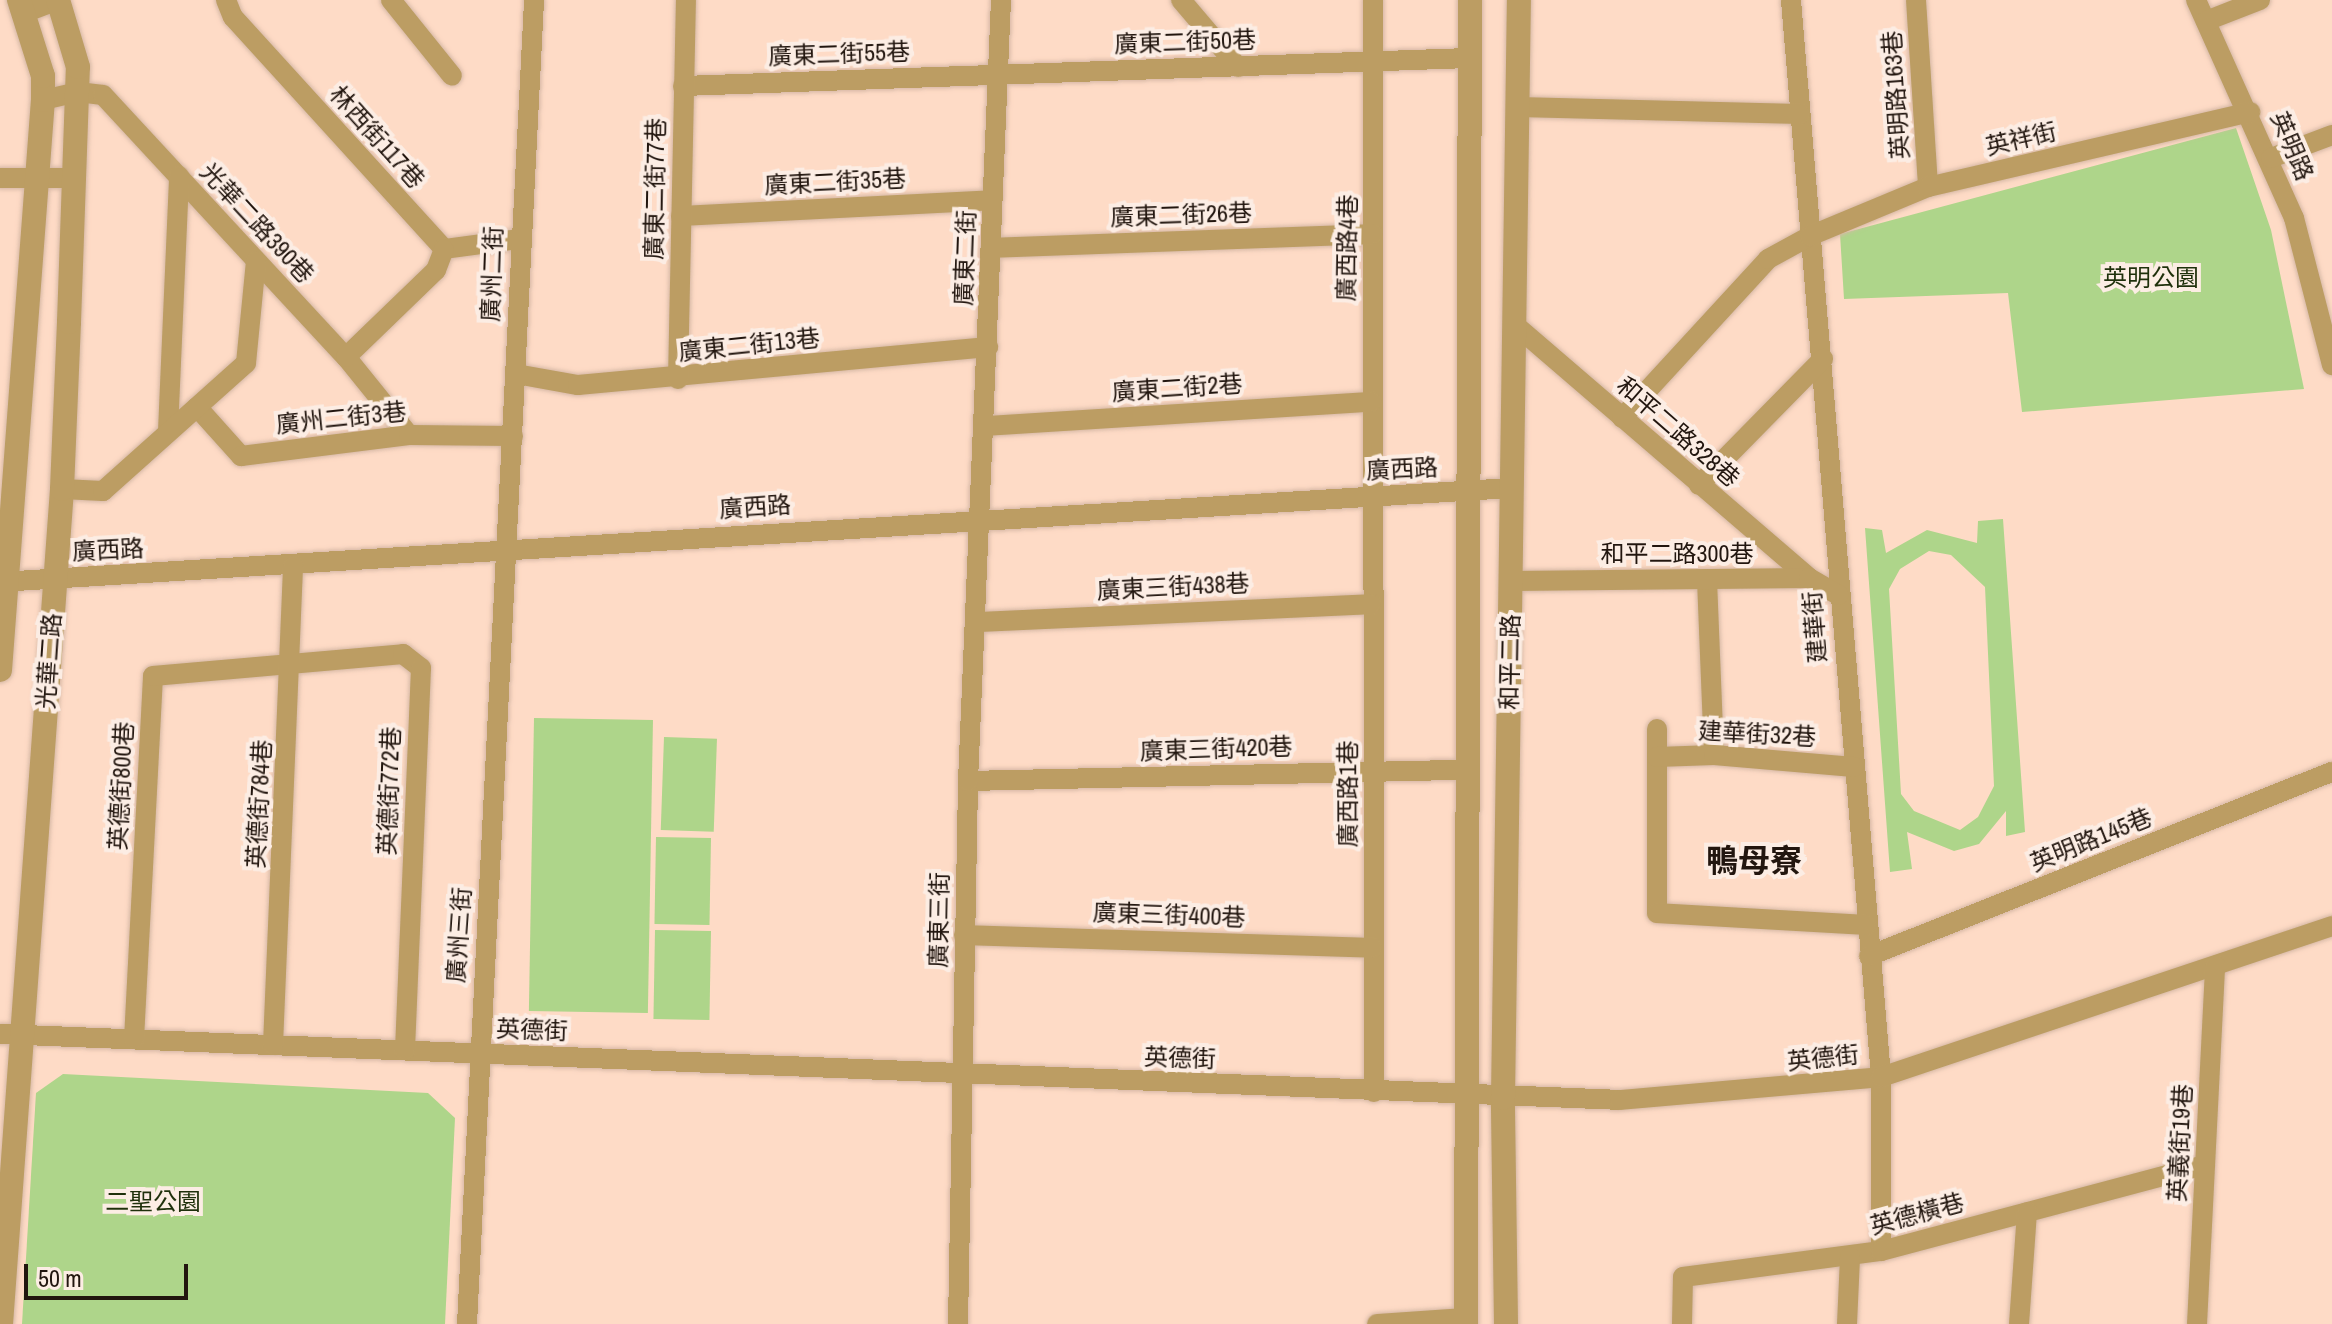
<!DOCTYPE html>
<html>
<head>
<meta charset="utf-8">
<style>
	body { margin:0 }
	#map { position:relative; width:2332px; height:1324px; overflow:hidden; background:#fedbc6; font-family:"Archivo Narrow","Noto Sans TC",sans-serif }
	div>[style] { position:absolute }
	.green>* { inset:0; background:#aed58a; transform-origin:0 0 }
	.roads { filter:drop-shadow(0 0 2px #d6b8a5) drop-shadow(0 0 2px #d6b8a5) }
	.minor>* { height:20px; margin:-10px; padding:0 10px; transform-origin:10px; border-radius:10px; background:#bc9d63 }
	.tertiary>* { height:24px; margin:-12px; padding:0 12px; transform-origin:12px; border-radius:12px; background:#bc9d63 }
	span { translate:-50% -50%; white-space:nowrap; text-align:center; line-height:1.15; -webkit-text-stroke:8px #fcede4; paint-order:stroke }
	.street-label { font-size:24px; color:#22160f }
	.park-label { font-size:24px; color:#1f300b }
	.district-label { font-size:32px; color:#22160f; font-weight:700 }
	.scale { position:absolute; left:24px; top:1264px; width:164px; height:36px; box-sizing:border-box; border:4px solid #22160f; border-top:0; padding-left:10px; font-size:24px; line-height:28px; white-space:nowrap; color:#22160f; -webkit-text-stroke:6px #fcede4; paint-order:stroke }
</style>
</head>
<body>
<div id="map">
	<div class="green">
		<div style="clip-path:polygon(2236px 128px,2271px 230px,2304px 389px,2022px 412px,2008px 293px,1844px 299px,1840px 234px)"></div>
		<div style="clip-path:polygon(evenodd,2003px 519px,2025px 832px,2006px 836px,2006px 811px,1979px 844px,1954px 851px,1907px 832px,1912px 869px,1890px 872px,1865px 528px,1882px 530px,1886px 553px,1927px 530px,1977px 543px,1978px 521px,2003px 519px,1929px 551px,1951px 555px,1985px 587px,1994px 786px,1978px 817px,1960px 830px,1914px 811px,1901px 794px,1889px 589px,1900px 569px,1929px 551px)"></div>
		<div style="left:534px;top:718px;width:119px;height:293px;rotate:1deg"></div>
		<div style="left:664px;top:737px;width:53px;height:93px;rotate:2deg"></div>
		<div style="left:656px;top:837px;width:55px;height:87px;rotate:1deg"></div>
		<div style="left:655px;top:930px;width:56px;height:89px;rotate:1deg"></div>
		<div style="clip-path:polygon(63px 1074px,428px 1093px,455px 1118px,445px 1324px,22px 1324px,36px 1093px)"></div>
	</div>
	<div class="roads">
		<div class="minor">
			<div style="left:226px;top:0;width:18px;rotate:68deg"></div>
			<div style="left:233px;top:17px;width:314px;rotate:47.7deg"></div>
			<div style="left:444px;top:249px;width:76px;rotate:-7.6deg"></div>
			<div style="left:391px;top:0;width:97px;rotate:51.2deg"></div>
			<div style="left:1181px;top:0;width:88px;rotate:49.6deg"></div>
			<div style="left:1373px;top:0;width:1092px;rotate:89.95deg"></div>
			<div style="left:1791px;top:0;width:1081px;rotate:85.22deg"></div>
			<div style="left:1881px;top:1077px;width:174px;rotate:90deg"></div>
			<div style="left:1916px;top:0;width:187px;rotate:86.3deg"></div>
			<div style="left:2196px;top:0;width:239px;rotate:65.8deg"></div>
			<div style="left:2294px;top:218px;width:152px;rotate:75.5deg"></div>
			<div style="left:24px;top:13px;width:36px;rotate:-21deg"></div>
			<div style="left:2206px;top:21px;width:58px;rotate:-21.3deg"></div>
			<div style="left:683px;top:86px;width:786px;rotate:-2.04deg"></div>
			<div style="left:43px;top:100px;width:36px;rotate:-13deg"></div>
			<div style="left:78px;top:92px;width:25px;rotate:7deg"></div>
			<div style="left:103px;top:95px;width:357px;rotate:47.2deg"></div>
			<div style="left:346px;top:357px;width:100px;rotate:51.1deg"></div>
			<div style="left:1518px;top:107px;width:282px;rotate:1.4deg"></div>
			<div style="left:2271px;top:158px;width:65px;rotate:-20.7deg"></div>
			<div style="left:0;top:178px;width:75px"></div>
			<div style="left:681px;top:216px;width:311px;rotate:-2.9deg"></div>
			<div style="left:991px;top:248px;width:382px;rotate:-2.1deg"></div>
			<div style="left:1514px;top:324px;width:389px;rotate:40.7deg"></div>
			<div style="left:346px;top:357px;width:125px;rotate:-44deg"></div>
			<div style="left:436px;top:270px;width:22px;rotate:-69deg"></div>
			<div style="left:516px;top:374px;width:63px;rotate:10.1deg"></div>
			<div style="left:578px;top:385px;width:412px;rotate:-5.3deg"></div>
			<div style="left:678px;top:379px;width:379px;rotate:-88.8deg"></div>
			<div style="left:197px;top:407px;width:66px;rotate:48.1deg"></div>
			<div style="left:241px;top:456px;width:169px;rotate:-7.1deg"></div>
			<div style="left:409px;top:435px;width:104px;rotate:0.6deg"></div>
			<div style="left:1622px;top:418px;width:216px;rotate:-47.4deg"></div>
			<div style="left:1768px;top:259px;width:48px;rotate:-28.7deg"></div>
			<div style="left:1810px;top:236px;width:128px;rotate:-22.6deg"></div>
			<div style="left:1928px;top:187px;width:331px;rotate:-13.1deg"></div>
			<div style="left:986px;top:426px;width:386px;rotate:-3.6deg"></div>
			<div style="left:168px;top:431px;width:255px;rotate:-87.5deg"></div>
			<div style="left:1699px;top:485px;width:177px;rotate:-45.5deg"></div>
			<div style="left:62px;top:489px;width:41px;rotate:2.8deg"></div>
			<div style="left:103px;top:491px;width:192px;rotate:-41.8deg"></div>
			<div style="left:246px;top:363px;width:102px;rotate:-84.4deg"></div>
			<div style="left:1707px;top:580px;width:175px;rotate:87.7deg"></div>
			<div style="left:1511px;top:581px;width:298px;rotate:-0.6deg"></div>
			<div style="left:1809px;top:578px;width:34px;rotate:30deg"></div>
			<div style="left:0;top:582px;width:1516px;rotate:-3.56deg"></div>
			<div style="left:978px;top:622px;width:393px;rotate:-2.6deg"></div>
			<div style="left:1657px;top:729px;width:184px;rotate:90deg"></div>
			<div style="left:1657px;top:913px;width:209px;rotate:3.3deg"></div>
			<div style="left:1657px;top:757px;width:57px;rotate:-2deg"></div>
			<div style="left:1714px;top:755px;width:140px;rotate:4.9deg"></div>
			<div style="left:968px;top:781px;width:496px;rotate:-1.3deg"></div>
			<div style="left:964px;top:935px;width:408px;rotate:1.8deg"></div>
			<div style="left:1869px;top:956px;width:498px;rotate:-21.7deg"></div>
			<div style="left:0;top:1034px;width:1621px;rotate:2.33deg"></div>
			<div style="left:1620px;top:1100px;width:262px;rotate:-5deg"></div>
			<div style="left:1881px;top:1077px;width:476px;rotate:-18.5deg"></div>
			<div style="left:134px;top:1039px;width:363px;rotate:-87deg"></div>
			<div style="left:153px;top:676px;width:251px;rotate:-5deg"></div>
			<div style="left:403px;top:654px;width:23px;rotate:38deg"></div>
			<div style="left:421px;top:668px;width:382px;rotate:92.4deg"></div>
			<div style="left:273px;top:1045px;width:479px;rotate:-87.6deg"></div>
			<div style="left:467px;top:1324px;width:1326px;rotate:-87.1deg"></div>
			<div style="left:958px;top:1324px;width:543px;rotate:-88.94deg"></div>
			<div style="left:968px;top:781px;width:782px;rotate:-87.58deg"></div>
			<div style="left:1377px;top:1324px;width:89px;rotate:-3.9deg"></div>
			<div style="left:1682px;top:1324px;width:47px;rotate:-88.8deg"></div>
			<div style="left:1683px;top:1277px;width:200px;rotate:-7.5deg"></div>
			<div style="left:1881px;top:1251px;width:335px;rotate:-14.9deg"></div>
			<div style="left:1847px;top:1324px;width:67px;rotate:-87.4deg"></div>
			<div style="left:2019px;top:1324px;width:112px;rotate:-85.9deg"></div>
			<div style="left:2197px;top:1324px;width:358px;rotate:-87.1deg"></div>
		</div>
		<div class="tertiary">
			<div style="left:0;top:670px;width:572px;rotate:-85.69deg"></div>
			<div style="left:43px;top:100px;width:24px;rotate:-90deg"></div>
			<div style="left:43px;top:76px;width:80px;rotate:-107.5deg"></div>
			<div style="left:1px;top:1324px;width:837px;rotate:-85.82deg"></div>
			<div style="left:62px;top:489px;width:167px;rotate:-87.6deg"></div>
			<div style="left:69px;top:322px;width:255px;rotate:-88deg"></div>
			<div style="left:78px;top:67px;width:70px;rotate:-106.6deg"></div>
			<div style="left:1466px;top:1324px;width:1324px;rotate:-89.83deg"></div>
			<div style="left:1506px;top:1324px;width:226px;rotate:-90.8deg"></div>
			<div style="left:1503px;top:1098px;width:1098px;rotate:-89.17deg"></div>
		</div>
	</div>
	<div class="street-label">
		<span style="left:1185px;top:42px;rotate:-2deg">廣東二街50巷</span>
		<span style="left:839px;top:54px;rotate:-2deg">廣東二街55巷</span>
		<span style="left:1896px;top:95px;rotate:-94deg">英明路163巷</span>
		<span style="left:377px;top:137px;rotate:48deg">林西街117巷</span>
		<span style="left:2021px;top:139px;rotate:-13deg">英祥街</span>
		<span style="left:2292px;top:146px;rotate:67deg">英明路</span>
		<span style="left:835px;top:182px;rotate:-3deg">廣東二街35巷</span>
		<span style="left:655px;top:189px;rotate:-89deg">廣東二街77巷</span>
		<span style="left:1181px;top:215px;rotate:-2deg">廣東二街26巷</span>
		<span style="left:257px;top:223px;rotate:47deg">光華二路390巷</span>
		<span style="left:1347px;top:248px;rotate:-89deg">廣西路4巷</span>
		<span style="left:965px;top:258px;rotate:-88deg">廣東二街</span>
		<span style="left:492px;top:274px;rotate:-88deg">廣州二街</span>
		<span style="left:749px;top:345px;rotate:-6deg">廣東二街13巷</span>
		<span style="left:1177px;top:388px;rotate:-4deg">廣東二街2巷</span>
		<span style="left:341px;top:418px;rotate:-6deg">廣州二街3巷</span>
		<span style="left:1678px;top:432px;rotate:41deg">和平二路328巷</span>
		<span style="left:1402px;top:469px;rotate:-3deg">廣西路</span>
		<span style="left:755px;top:507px;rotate:-4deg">廣西路</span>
		<span style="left:108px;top:550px;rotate:-3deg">廣西路</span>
		<span style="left:1677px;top:554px">和平二路300巷</span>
		<span style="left:1173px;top:587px;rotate:-3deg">廣東三街438巷</span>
		<span style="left:1815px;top:627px;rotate:-95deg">建華街</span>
		<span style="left:49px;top:661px;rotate:-86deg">光華二路</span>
		<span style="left:1510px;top:662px;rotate:-89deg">和平二路</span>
		<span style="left:1757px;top:734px;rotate:3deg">建華街32巷</span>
		<span style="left:1216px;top:749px;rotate:-2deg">廣東三街420巷</span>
		<span style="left:121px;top:786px;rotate:-87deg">英德街800巷</span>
		<span style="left:389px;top:791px;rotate:-88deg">英德街772巷</span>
		<span style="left:1348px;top:794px;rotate:-90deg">廣西路1巷</span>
		<span style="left:259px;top:804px;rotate:-87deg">英德街784巷</span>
		<span style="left:2091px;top:840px;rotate:-22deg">英明路145巷</span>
		<span style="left:1169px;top:915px;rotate:2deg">廣東三街400巷</span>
		<span style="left:939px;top:920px;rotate:-89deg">廣東三街</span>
		<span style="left:459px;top:935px;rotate:-86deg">廣州三街</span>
		<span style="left:532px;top:1030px;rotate:2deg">英德街</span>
		<span style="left:1180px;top:1058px;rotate:2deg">英德街</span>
		<span style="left:1823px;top:1058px;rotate:-6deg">英德街</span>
		<span style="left:2180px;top:1143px;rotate:-87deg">英義街19巷</span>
		<span style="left:1917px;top:1214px;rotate:-15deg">英德橫巷</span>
	</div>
	<div class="park-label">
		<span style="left:2151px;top:278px">英明公園</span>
		<span style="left:153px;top:1202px">二聖公園</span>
	</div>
	<div class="district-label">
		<span style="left:1754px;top:861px">鴨母寮</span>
	</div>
	<div class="scale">50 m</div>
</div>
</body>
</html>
